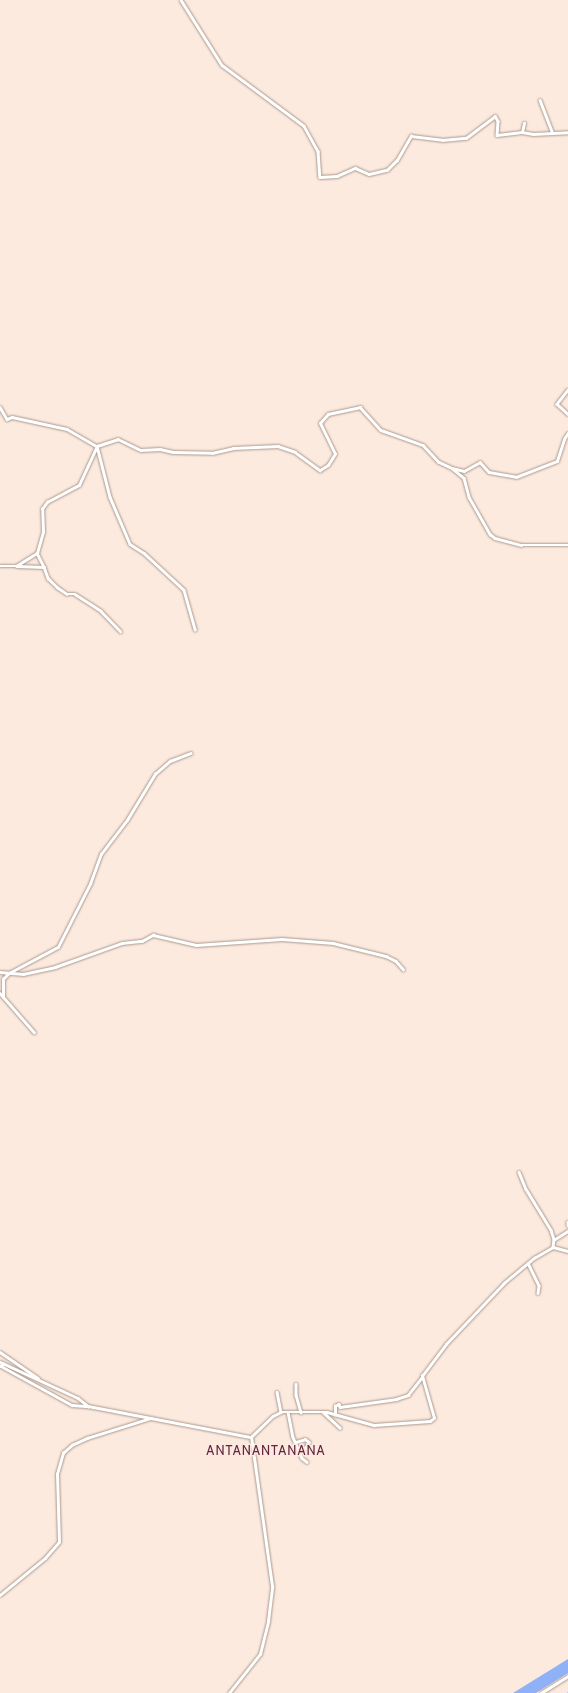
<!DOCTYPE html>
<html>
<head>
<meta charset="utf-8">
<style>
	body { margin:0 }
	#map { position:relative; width:568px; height:1693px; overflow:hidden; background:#fdeade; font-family:Cabin,sans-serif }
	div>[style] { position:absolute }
	.water>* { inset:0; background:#8fb1f7 }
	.stream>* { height:1px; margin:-0.5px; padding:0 0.5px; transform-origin:0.5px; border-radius:0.5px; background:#8fb1f7 }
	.roads { filter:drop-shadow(0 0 1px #ab998e) drop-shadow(0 0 1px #ab998e) }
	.minor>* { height:2.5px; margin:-1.25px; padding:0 1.25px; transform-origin:1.25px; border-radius:1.25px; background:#fff }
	span { translate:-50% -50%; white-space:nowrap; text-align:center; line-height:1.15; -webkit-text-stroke:3px #fdeade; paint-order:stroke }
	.quarter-label { font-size:13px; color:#652442; letter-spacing:1px }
</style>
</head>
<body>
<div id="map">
	<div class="water">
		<div style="clip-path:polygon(568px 1659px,568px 1673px,536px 1693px,513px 1693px)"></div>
	</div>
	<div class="stream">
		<div style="left:566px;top:1693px;width:2px;rotate:-27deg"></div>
	</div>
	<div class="roads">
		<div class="minor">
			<div style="left:181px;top:0;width:77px;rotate:57.8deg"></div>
			<div style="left:222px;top:65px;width:102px;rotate:36.6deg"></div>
			<div style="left:304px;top:126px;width:29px;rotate:61deg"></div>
			<div style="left:318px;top:151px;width:26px;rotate:86deg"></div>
			<div style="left:320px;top:177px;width:17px;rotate:-3deg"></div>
			<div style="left:337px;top:176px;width:20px;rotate:-24deg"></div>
			<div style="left:355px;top:168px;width:15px;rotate:23deg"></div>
			<div style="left:369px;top:174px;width:18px;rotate:-13deg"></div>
			<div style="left:387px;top:170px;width:14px;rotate:-45deg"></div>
			<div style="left:397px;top:160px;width:28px;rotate:-60deg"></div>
			<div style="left:411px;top:136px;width:31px;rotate:7deg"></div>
			<div style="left:442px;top:140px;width:24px;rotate:-5deg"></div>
			<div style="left:466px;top:138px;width:36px;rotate:-37deg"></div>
			<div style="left:495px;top:116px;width:6px;rotate:59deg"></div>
			<div style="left:498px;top:121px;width:14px;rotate:94deg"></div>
			<div style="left:497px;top:135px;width:25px;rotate:-7deg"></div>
			<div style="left:522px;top:132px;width:11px;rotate:10deg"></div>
			<div style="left:533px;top:134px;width:35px;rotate:-3deg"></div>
			<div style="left:540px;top:100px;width:34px;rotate:69deg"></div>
			<div style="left:522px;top:132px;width:9px;rotate:-77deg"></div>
			<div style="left:568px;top:390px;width:18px;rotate:128deg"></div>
			<div style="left:557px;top:404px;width:15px;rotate:42deg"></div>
			<div style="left:0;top:407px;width:14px;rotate:60deg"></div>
			<div style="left:7px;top:419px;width:5px;rotate:-22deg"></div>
			<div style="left:12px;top:417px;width:56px;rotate:12.3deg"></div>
			<div style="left:67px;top:429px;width:34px;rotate:30deg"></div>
			<div style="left:97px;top:446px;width:53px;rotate:75.7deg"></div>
			<div style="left:110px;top:497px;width:51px;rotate:66.9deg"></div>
			<div style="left:130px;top:544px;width:17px;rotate:33deg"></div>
			<div style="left:144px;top:553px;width:54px;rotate:42.8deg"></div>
			<div style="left:184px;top:590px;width:41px;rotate:74.2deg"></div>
			<div style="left:453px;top:469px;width:14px;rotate:39deg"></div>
			<div style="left:464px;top:478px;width:20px;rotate:75deg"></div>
			<div style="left:469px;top:497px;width:43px;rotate:60.4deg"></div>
			<div style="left:490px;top:534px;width:6px;rotate:39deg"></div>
			<div style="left:495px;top:538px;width:27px;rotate:15deg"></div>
			<div style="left:521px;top:545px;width:47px"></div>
			<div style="left:37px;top:553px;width:16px;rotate:63deg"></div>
			<div style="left:0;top:566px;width:16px"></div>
			<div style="left:16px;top:566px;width:25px;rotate:-32deg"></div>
			<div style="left:37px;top:553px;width:22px;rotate:-74deg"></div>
			<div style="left:43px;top:532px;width:23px;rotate:-92deg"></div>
			<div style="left:42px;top:509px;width:9px;rotate:-54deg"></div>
			<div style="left:47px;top:502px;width:36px;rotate:-28deg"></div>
			<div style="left:79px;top:485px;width:43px;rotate:-65.2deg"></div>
			<div style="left:97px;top:446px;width:22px;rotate:-18deg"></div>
			<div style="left:118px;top:439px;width:25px;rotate:26deg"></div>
			<div style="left:141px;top:450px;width:19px;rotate:-3deg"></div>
			<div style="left:160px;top:449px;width:13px;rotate:13deg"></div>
			<div style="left:173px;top:452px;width:39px;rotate:1deg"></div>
			<div style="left:212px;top:453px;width:22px;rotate:-13deg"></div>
			<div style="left:233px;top:448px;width:45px;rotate:-2.5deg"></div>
			<div style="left:278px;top:446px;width:18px;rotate:19deg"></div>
			<div style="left:295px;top:452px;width:31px;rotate:36deg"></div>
			<div style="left:320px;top:470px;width:9px;rotate:-32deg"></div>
			<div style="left:328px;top:465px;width:13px;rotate:-58deg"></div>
			<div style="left:335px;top:454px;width:34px;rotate:-116deg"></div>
			<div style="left:320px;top:423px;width:12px;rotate:-48deg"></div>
			<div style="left:328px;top:414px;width:33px;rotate:-12deg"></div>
			<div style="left:360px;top:407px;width:31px;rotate:48deg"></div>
			<div style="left:381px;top:430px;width:45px;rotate:19.7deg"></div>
			<div style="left:423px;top:445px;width:23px;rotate:47deg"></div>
			<div style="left:439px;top:462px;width:14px;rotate:25deg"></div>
			<div style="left:452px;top:468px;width:12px;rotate:14deg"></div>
			<div style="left:464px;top:471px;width:18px;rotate:-29deg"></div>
			<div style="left:480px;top:462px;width:13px;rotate:48deg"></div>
			<div style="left:489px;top:472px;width:27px;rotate:10deg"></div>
			<div style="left:516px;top:477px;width:44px;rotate:-21.3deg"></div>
			<div style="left:557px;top:461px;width:23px;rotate:-72deg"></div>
			<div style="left:564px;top:439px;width:7px;rotate:-56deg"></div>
			<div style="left:17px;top:566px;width:27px;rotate:2deg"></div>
			<div style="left:44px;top:567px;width:12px;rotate:70deg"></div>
			<div style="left:48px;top:578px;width:13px;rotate:45deg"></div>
			<div style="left:57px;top:587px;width:12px;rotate:35deg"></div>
			<div style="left:67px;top:594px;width:8px"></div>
			<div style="left:75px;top:594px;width:31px;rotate:33deg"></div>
			<div style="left:101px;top:611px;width:28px;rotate:46deg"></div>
			<div style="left:0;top:972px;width:23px;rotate:5deg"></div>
			<div style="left:23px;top:974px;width:33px;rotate:-12deg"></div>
			<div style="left:55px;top:967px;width:71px;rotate:-19.7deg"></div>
			<div style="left:122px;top:943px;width:20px;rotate:-6deg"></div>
			<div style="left:142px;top:941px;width:13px;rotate:-29deg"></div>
			<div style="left:153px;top:935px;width:44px;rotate:13.1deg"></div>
			<div style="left:196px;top:945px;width:86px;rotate:-4deg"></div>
			<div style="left:282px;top:939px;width:51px;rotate:4.5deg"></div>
			<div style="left:333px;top:943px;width:55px;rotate:13.8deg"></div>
			<div style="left:386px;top:956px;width:11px;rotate:27deg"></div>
			<div style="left:396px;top:961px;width:11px;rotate:49deg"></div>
			<div style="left:0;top:993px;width:52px;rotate:48.9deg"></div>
			<div style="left:3px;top:997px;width:18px;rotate:-90deg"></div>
			<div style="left:3px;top:979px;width:8px;rotate:-45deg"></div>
			<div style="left:9px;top:973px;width:55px;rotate:-28deg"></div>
			<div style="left:58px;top:947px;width:71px;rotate:-63.1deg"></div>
			<div style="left:90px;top:884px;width:32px;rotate:-70deg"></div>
			<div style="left:101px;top:854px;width:43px;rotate:-52.6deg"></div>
			<div style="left:127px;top:820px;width:54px;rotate:-58.7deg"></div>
			<div style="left:155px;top:774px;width:20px;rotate:-41deg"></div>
			<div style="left:170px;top:761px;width:22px;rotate:-21deg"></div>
			<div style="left:519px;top:1172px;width:18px;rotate:68deg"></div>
			<div style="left:526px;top:1189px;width:48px;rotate:58.6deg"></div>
			<div style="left:551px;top:1230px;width:9px;rotate:72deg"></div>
			<div style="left:554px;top:1239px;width:8px;rotate:97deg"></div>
			<div style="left:568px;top:1222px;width:3px;rotate:90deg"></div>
			<div style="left:555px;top:1239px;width:15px;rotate:-32deg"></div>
			<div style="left:528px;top:1263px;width:25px;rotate:64deg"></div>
			<div style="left:539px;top:1286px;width:7px;rotate:98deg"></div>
			<div style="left:0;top:1352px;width:46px;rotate:34.4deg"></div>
			<div style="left:0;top:1362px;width:86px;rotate:24.8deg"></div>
			<div style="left:78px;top:1398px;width:13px;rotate:39deg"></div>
			<div style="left:88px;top:1406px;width:166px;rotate:10.8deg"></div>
			<div style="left:4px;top:1364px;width:4px;rotate:146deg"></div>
			<div style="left:1px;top:1366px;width:81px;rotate:28.8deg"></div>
			<div style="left:72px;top:1405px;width:16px;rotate:4deg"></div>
			<div style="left:296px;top:1384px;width:11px;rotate:90deg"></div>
			<div style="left:296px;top:1395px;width:18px;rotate:74deg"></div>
			<div style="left:277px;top:1392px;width:20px;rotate:79deg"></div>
			<div style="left:288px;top:1412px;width:25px;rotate:79deg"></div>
			<div style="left:293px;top:1437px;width:23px;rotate:67deg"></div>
			<div style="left:302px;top:1458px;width:6px;rotate:39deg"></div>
			<div style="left:323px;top:1412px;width:23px;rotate:43deg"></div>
			<div style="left:335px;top:1415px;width:9px;rotate:-90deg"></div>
			<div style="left:335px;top:1406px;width:4px;rotate:-27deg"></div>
			<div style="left:339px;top:1404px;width:3px;rotate:72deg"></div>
			<div style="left:340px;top:1407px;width:57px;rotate:-8.1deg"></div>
			<div style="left:396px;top:1399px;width:13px;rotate:-18deg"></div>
			<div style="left:408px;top:1395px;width:23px;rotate:-52deg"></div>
			<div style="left:251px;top:1437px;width:30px;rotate:-44deg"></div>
			<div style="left:273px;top:1416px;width:9px;rotate:-27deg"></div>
			<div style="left:281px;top:1412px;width:46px"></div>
			<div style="left:327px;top:1412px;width:49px;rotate:15.5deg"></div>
			<div style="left:374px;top:1425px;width:56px;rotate:-4.1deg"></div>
			<div style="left:430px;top:1421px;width:5px;rotate:-37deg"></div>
			<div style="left:434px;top:1418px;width:44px;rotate:-105.9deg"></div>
			<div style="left:422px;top:1376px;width:40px;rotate:-53deg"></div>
			<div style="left:446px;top:1344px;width:84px;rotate:-46.4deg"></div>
			<div style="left:504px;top:1283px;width:39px;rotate:-40deg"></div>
			<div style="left:534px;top:1258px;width:22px;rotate:-30deg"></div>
			<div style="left:553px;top:1247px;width:16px;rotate:15deg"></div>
			<div style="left:296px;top:1442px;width:9px;rotate:-18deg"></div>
			<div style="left:305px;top:1439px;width:5px;rotate:37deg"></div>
			<div style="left:309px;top:1442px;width:7px;rotate:117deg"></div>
			<div style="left:306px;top:1448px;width:6px;rotate:162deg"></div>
			<div style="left:0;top:1595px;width:58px;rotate:-39.4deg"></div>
			<div style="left:45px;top:1558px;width:21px;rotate:-49deg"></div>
			<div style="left:59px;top:1542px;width:68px;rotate:-91.7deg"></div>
			<div style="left:57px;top:1474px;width:22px;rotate:-74deg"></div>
			<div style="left:63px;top:1453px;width:12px;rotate:-42deg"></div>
			<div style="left:72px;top:1445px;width:17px;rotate:-25deg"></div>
			<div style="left:87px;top:1438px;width:67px;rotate:-17.4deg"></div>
			<div style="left:229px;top:1693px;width:50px;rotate:-51.5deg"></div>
			<div style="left:260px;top:1654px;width:34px;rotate:-76deg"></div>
			<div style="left:268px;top:1621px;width:35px;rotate:-83deg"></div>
			<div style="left:272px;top:1586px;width:150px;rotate:-98deg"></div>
			<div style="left:541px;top:1693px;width:32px;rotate:-32deg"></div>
		</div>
	</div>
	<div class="quarter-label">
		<span style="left:266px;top:1450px">ANTANANTANANA</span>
	</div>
</div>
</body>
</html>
